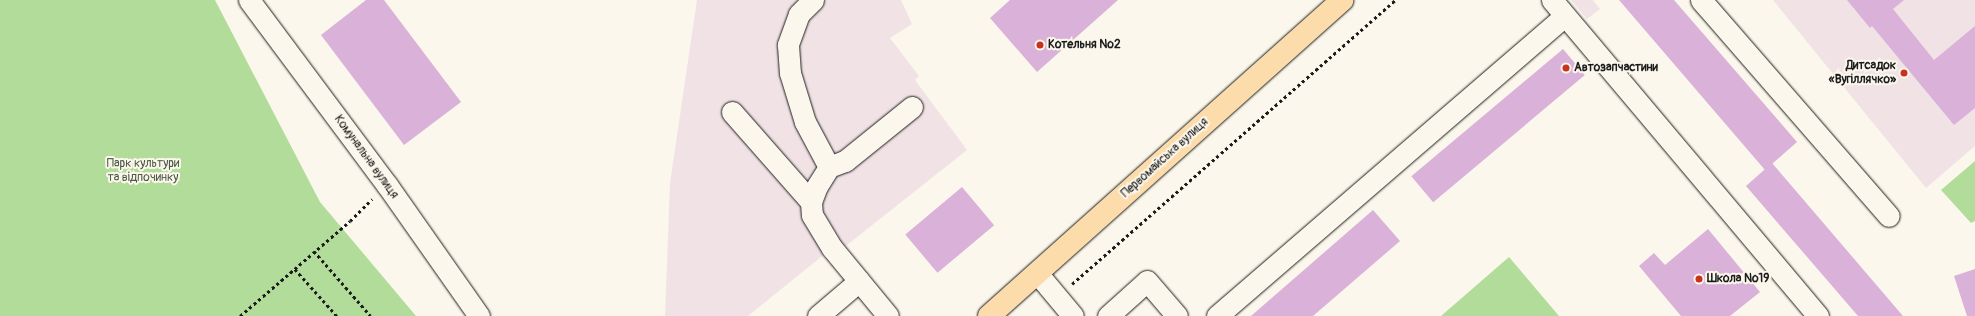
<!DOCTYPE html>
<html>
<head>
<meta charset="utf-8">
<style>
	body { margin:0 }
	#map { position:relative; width:1975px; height:316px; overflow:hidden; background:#fbf7ec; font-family:Pangolin,sans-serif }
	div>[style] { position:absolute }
	.built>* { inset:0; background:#f1e2e6 }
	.green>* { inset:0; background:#b2dc99 }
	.building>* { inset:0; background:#d9b1d9; transform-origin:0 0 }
	.path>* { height:2.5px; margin-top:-1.25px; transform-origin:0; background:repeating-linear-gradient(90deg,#1c1c1c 0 3px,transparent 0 6px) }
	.roads { filter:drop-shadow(0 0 1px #1c1c1c) drop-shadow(0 0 1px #1c1c1c) }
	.minor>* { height:21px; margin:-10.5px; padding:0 10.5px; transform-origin:10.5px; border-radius:10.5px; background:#fbf7ec }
	.major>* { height:22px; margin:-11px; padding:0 11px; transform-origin:11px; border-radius:11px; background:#fddcac }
	.dots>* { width:11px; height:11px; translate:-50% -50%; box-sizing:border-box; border:2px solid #fbf7ec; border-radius:50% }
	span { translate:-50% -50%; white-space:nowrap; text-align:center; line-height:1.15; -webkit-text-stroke:4px #fbf7ec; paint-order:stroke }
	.poi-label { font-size:12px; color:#1c1c1c; font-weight:700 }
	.left { translate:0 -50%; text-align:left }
	.right { translate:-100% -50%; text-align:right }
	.street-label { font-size:12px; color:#1c1c1c }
	.park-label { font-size:12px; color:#495642 }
</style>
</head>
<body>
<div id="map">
	<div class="built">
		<div style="clip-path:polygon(697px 0,901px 0,912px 24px,890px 38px,919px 76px,915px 80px,967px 150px,847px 245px,832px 248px,748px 316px,665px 316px,670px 183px)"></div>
		<div style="clip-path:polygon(1571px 0,1593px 0,1600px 9px,1587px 19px)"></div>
		<div style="clip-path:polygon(1773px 0,1975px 0,1975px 146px,1926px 188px)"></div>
	</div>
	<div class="green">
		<div style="clip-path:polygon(0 0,215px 0,320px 202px,416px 316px,0 316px)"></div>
		<div style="clip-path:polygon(1975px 161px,1975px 221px,1971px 223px,1941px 190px)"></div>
		<div style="clip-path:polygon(1509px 257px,1559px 316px,1441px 316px)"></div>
	</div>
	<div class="building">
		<div style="clip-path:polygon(366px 0,384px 0,461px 102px,404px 145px,321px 35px)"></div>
		<div style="clip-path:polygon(1010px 0,1118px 0,1037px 72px,990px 18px)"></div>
		<div style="clip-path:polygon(1619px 0,1674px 0,1797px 142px,1765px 170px)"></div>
		<div style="clip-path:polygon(1847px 0,1904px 0,1893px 9px,1934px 60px,1975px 26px,1975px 108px,1954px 125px,1872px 26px,1870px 28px)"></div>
		<div style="left:1563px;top:49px;width:34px;height:198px;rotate:50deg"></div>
		<div style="clip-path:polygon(1772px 163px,1903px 316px,1858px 316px,1746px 186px)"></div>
		<div style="left:962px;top:187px;width:50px;height:74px;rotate:50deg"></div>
		<div style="clip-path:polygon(1373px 210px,1400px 241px,1313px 316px,1251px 316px)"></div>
		<div style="clip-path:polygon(1708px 229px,1760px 292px,1730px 316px,1681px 316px,1639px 266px,1654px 253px,1665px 265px)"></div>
		<div style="clip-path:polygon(1975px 269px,1975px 316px,1967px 316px,1954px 276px)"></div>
	</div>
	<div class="path">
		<div style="left:314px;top:251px;width:86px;rotate:48.8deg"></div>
		<div style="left:295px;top:269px;width:63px;rotate:48.2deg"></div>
		<div style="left:1072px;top:284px;width:430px;rotate:-41.3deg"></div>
		<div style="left:240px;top:316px;width:145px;rotate:-40.8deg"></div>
		<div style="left:350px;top:221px;width:31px;rotate:-45deg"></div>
	</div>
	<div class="roads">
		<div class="minor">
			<div style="left:249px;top:0;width:231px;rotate:53.3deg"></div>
			<div style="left:387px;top:185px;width:160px;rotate:54.9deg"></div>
			<div style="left:813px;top:0;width:20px;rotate:135deg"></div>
			<div style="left:799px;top:14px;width:33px;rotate:110deg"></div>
			<div style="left:788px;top:45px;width:28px;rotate:86deg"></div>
			<div style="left:790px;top:73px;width:51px;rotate:73deg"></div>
			<div style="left:805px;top:122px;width:51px;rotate:61.9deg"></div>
			<div style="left:829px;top:167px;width:17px;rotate:-21deg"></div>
			<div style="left:845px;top:161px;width:86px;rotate:-38.9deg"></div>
			<div style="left:1552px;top:0;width:413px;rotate:49.9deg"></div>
			<div style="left:1701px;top:0;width:286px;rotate:49deg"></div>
			<div style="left:732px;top:112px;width:120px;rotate:48.7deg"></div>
			<div style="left:829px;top:167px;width:22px;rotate:122deg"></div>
			<div style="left:817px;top:186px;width:17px;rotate:111deg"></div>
			<div style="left:811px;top:202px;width:13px;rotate:86deg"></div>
			<div style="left:812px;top:215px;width:39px;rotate:59deg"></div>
			<div style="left:832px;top:248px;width:88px;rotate:50.5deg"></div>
			<div style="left:1037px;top:273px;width:56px;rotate:50.1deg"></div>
			<div style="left:818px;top:316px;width:54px;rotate:-40.5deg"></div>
			<div style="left:1108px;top:316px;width:52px;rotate:-41.9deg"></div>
			<div style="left:1147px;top:281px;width:46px;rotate:49.4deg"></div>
			<div style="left:1217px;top:316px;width:459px;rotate:-40.8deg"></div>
		</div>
		<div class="major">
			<div style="left:989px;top:316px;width:474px;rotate:-41.8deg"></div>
		</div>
	</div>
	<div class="dots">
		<div style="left:1040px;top:45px;background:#c8321e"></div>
		<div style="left:1566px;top:68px;background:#c8321e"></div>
		<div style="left:1904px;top:73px;background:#c8321e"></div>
		<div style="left:1699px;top:279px;background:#c8321e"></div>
	</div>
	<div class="poi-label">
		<span class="left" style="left:1048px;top:45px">Котельня №2</span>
		<span class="right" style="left:1896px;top:73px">Дитсадок<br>«Вугіллячко»</span>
		<span class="left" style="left:1574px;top:68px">Автозапчастини</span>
		<span class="left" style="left:1707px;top:279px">Школа №19</span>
	</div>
	<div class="street-label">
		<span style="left:366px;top:157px;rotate:54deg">Комунальна вулиця</span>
		<span style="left:1165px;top:158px;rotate:-42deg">Первомайська вулиця</span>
	</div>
	<div class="park-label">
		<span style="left:143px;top:171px">Парк культури<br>та відпочинку</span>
	</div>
</div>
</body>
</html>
